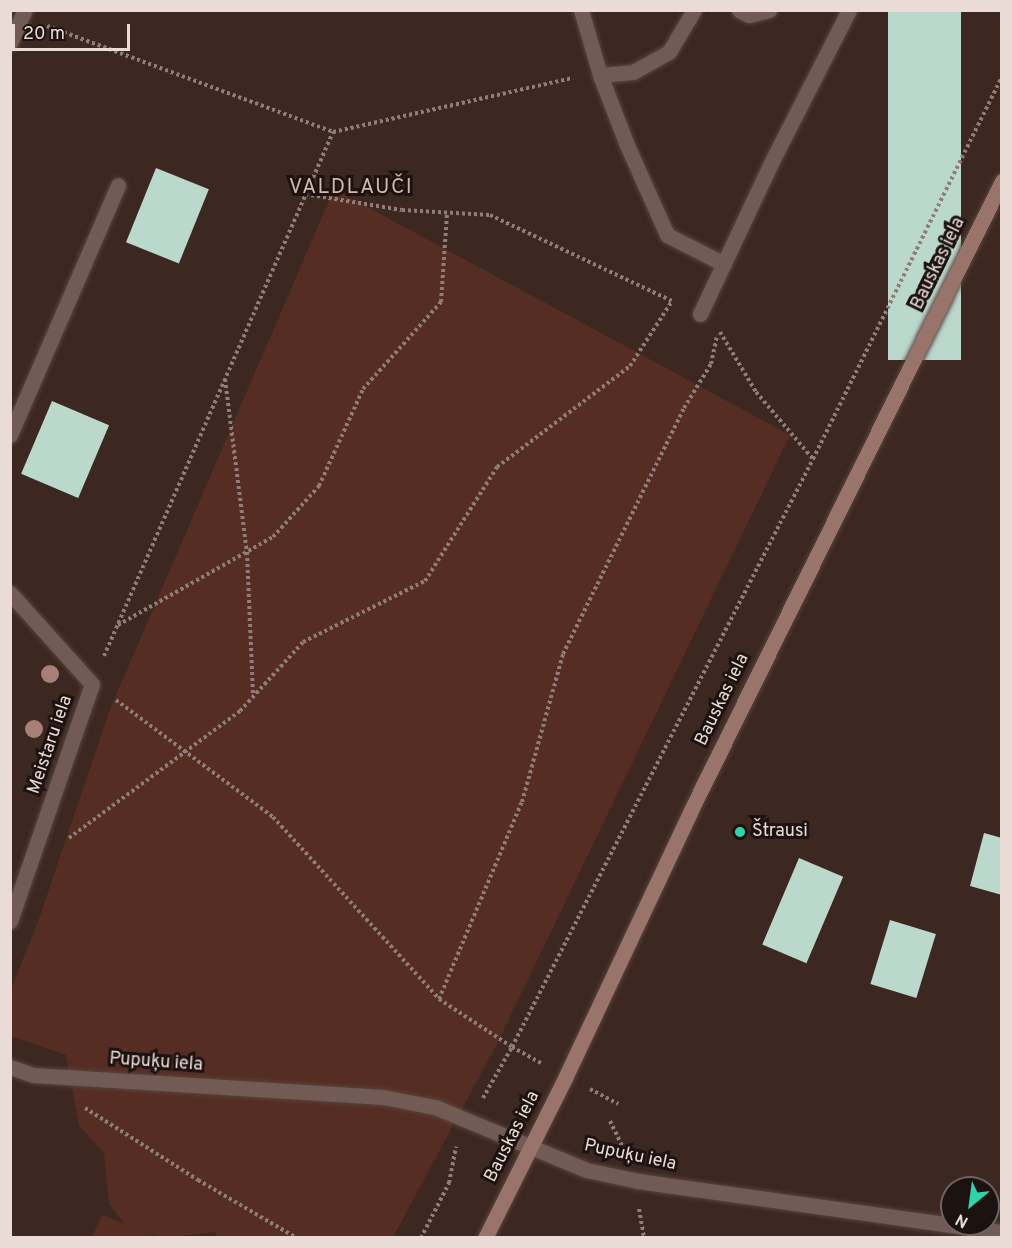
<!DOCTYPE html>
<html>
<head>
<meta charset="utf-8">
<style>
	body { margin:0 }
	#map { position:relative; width:1012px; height:1248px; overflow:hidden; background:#3c2721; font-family:Overpass,sans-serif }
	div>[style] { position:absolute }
	.green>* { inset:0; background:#562d22 }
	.building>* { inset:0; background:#bbd8cd; transform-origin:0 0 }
	.path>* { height:4px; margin-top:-2px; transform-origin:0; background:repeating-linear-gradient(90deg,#8f7d78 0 3px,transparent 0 6px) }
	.roads { filter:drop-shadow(0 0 2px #58443e) drop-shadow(0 0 2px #58443e) }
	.minor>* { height:15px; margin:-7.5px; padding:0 7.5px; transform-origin:7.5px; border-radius:7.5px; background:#725b54 }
	.secondary>* { height:15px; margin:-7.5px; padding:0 7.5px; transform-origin:7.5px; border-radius:7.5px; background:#99746a }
	.trees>* { width:18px; height:18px; margin:-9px; border-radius:50%; background:#a68076 }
	.dots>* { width:16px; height:16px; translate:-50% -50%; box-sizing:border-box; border:3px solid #1c1310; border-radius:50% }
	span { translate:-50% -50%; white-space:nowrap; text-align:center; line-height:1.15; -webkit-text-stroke:6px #1c1310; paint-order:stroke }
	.street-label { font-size:18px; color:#eadbd7 }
	.poi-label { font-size:18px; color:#eadbd7 }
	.left { translate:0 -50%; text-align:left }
	.quarter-label { font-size:21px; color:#d3b8b0; letter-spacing:1.5px }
	.frame { position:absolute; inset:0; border:12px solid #eadbd7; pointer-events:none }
	.north { position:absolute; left:940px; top:1176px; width:60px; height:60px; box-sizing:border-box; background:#1c1310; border:2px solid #6e6360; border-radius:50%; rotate:209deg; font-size:16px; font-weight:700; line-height:24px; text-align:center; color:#eadbd7 }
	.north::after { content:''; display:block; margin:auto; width:21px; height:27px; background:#2dd5ab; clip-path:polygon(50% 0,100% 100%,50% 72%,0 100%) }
	.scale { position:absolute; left:12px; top:24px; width:118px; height:27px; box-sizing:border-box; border:3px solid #eadbd7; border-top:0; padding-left:8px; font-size:18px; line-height:21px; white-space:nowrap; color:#eadbd7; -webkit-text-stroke:4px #1c1310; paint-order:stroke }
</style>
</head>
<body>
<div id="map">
	<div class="green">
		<div style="clip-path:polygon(334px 189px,790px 435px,497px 1044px,393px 1237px,216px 1238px,216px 1232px,163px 1238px,148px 1233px,156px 1237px,92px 1237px,102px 1215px,125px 1224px,109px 1204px,104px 1153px,79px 1126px,66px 1055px,11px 1036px,10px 992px,40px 916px,110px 709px)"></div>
	</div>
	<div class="building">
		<div style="left:888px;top:10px;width:73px;height:350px"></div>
		<div style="left:156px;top:168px;width:57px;height:80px;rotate:22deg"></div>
		<div style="left:52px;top:401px;width:62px;height:79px;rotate:23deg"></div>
		<div style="clip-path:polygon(984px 833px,1002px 838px,1002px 895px,970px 886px)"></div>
		<div style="left:799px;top:858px;width:48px;height:94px;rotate:23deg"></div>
		<div style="left:890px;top:920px;width:48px;height:67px;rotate:17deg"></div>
	</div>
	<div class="path">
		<div style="left:47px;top:26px;width:305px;rotate:20.3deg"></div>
		<div style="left:305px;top:194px;width:98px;rotate:9.4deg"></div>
		<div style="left:402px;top:210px;width:88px;rotate:3.3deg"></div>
		<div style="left:490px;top:215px;width:204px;rotate:25.3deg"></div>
		<div style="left:720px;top:332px;width:70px;rotate:59deg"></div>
		<div style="left:756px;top:392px;width:88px;rotate:49.6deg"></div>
		<div style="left:225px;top:379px;width:174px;rotate:82.8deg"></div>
		<div style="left:247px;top:552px;width:145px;rotate:87.6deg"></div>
		<div style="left:118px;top:625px;width:178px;rotate:-29.6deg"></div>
		<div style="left:273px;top:537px;width:69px;rotate:-48deg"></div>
		<div style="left:319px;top:486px;width:107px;rotate:-65.6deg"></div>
		<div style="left:363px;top:389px;width:117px;rotate:-48.1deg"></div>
		<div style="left:441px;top:302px;width:89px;rotate:-86.1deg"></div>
		<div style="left:104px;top:656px;width:572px;rotate:-66.39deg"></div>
		<div style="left:333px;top:132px;width:246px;rotate:-12.7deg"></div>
		<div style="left:116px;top:700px;width:196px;rotate:36.7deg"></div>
		<div style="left:273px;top:817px;width:246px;rotate:47.6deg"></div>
		<div style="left:439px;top:999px;width:87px;rotate:33.3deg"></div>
		<div style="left:512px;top:1047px;width:33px;rotate:29deg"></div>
		<div style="left:69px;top:838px;width:213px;rotate:-36.6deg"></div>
		<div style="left:240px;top:711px;width:93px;rotate:-47.6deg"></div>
		<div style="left:303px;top:642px;width:136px;rotate:-26.6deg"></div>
		<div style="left:425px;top:581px;width:135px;rotate:-57.7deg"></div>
		<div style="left:497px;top:467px;width:167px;rotate:-37.2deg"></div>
		<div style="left:630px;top:366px;width:77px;rotate:-57.1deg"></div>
		<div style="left:439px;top:999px;width:214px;rotate:-67.2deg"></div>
		<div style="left:522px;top:802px;width:154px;rotate:-74.5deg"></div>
		<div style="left:563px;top:654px;width:274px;rotate:-63.8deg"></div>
		<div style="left:684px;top:408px;width:52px;rotate:-58.5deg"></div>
		<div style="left:711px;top:364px;width:30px;rotate:-78deg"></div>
		<div style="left:590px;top:1089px;width:32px;rotate:28deg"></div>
		<div style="left:483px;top:1098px;width:59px;rotate:-60.4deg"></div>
		<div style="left:512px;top:1047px;width:661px;rotate:-62.89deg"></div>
		<div style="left:813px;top:459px;width:426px;rotate:-63.7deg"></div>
		<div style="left:85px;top:1108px;width:134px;rotate:32.5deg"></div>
		<div style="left:198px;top:1180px;width:115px;rotate:30.4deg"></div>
		<div style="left:610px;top:1121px;width:30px;rotate:64deg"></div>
		<div style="left:639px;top:1209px;width:29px;rotate:80deg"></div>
		<div style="left:421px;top:1238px;width:62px;rotate:-63deg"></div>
		<div style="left:449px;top:1183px;width:37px;rotate:-79deg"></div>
	</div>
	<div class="roads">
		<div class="minor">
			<div style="left:581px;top:10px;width:68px;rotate:73.7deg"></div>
			<div style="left:600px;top:75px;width:75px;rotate:68.9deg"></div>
			<div style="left:627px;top:145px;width:98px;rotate:66deg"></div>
			<div style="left:667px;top:235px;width:64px;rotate:27deg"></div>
			<div style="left:739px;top:10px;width:11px;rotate:27deg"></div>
			<div style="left:749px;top:15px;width:21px;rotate:-14deg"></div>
			<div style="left:10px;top:43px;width:36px;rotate:-66deg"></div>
			<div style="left:600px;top:75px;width:33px;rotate:-5deg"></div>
			<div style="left:633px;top:72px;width:41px;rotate:-29.1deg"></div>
			<div style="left:669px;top:52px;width:49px;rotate:-59.2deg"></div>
			<div style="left:700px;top:314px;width:165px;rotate:-64.8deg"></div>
			<div style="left:770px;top:165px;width:174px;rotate:-63deg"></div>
			<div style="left:10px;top:435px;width:272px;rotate:-66.6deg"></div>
			<div style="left:10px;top:593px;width:122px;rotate:48deg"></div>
			<div style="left:92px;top:684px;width:251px;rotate:109.1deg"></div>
			<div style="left:10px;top:1067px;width:24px;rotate:19deg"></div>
			<div style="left:33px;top:1075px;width:351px;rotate:3.6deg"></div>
			<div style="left:383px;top:1097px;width:53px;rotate:10.9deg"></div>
			<div style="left:435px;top:1107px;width:164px;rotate:22.6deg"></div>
			<div style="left:586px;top:1170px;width:53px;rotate:11.9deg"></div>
			<div style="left:638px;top:1181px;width:368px;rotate:8deg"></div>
		</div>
		<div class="secondary">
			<div style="left:485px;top:1238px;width:181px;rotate:-63.4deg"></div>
			<div style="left:566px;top:1076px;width:294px;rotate:-64.8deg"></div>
			<div style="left:691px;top:810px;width:702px;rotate:-63.69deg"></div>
		</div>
	</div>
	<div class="trees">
		<div style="left:50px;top:674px"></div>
		<div style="left:34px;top:729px"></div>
	</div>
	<div class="dots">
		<div style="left:740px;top:832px;background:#2dd5ab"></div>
	</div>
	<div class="street-label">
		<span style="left:939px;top:264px;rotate:-64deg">Bauskas iela</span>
		<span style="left:723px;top:700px;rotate:-64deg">Bauskas iela</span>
		<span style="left:51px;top:745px;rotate:-71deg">Meistaru iela</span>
		<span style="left:156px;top:1063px;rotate:4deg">Pupuķu iela</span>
		<span style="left:513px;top:1137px;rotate:-63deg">Bauskas iela</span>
		<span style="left:630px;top:1156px;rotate:12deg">Pupuķu iela</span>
	</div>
	<div class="poi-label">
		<span class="left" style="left:752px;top:832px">Štrausi</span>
	</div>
	<div class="quarter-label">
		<span style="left:351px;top:188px">VALDLAUČI</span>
	</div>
	<div class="frame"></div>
	<div class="north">N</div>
	<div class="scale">20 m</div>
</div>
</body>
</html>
